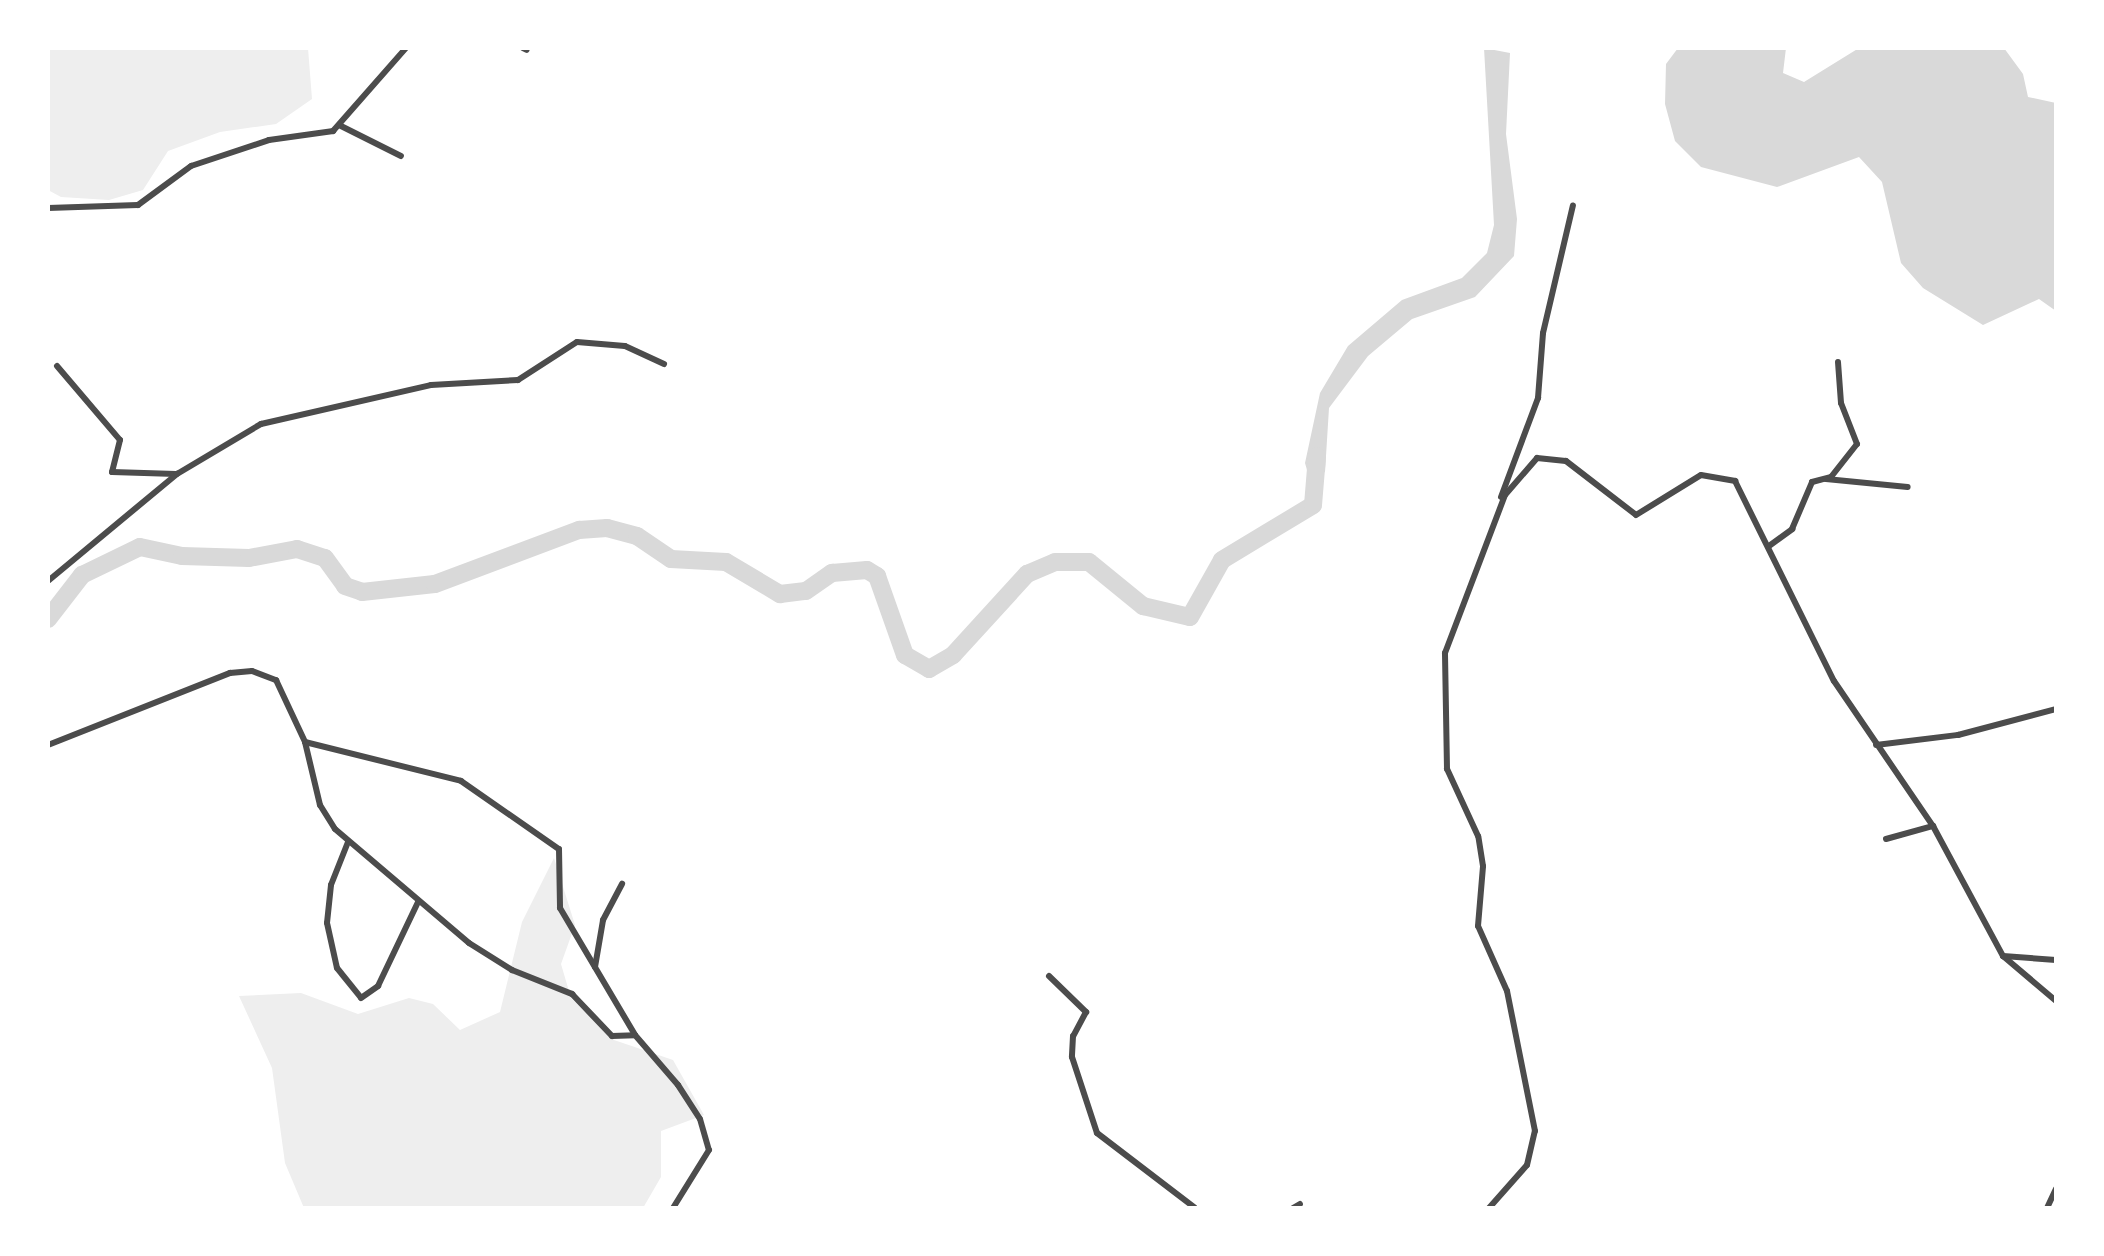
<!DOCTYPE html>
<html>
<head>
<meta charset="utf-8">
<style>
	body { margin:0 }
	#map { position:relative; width:2104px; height:1256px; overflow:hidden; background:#fff; font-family:Lato,sans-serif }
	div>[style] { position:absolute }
	.green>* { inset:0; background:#eee }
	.water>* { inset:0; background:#d9d9d9 }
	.stream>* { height:2.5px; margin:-1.25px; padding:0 1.25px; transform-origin:1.25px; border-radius:1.25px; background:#d9d9d9 }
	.river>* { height:18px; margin:-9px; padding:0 9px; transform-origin:9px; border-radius:9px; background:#d9d9d9 }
	.minor>* { height:6px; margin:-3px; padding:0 3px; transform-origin:3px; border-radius:3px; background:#4c4c4c }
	span { translate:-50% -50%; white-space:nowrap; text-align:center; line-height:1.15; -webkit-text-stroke:8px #fff; paint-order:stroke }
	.frame { position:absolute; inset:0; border:50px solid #fff; pointer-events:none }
</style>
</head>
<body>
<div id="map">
	<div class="green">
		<div style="clip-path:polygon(48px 48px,308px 48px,312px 99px,276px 124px,220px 132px,168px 151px,143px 190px,109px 200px,61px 197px,48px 190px)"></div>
		<div style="clip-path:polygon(554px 858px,575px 925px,561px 964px,571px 998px,614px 1040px,673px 1060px,704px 1115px,661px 1131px,661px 1177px,643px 1208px,304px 1208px,285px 1163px,272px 1068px,239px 996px,301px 993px,358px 1014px,409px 998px,433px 1004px,460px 1030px,500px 1012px,522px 922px)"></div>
	</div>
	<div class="water">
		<div style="clip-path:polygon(1484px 48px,1510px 53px,1506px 134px,1517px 219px,1514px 256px,1475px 297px,1412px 319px,1368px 356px,1329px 408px,1325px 472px,1309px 477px,1305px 463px,1320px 393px,1348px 346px,1402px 300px,1462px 278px,1487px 253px,1494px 225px)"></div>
		<div style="clip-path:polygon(1678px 48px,1786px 48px,1783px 73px,1804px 82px,1859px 48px,2004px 48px,2023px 74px,2028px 97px,2056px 103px,2056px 311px,2039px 299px,1983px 325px,1923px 288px,1901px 263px,1882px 182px,1859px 157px,1777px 187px,1701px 167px,1675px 141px,1665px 104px,1666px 64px)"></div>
	</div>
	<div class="stream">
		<div style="left:48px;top:612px;width:10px;rotate:-29deg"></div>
	</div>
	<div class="river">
		<div style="left:48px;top:619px;width:56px;rotate:-52.3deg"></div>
		<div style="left:82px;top:575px;width:64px;rotate:-25.8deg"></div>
		<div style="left:140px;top:547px;width:43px;rotate:12.1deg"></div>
		<div style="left:182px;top:556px;width:67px;rotate:1.7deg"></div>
		<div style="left:249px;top:558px;width:49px;rotate:-10.6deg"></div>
		<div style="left:297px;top:549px;width:29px;rotate:18deg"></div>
		<div style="left:325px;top:558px;width:34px;rotate:54deg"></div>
		<div style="left:345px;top:586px;width:18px;rotate:19deg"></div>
		<div style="left:362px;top:592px;width:73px;rotate:-6.3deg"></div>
		<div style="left:435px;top:584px;width:154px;rotate:-20.6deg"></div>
		<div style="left:579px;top:530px;width:28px;rotate:-4deg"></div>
		<div style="left:607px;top:528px;width:31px;rotate:15deg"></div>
		<div style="left:637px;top:536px;width:41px;rotate:34.1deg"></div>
		<div style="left:671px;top:559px;width:55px;rotate:3.1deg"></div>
		<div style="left:726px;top:562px;width:63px;rotate:30.7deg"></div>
		<div style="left:780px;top:594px;width:26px;rotate:-7deg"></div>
		<div style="left:806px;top:591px;width:32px;rotate:-35deg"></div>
		<div style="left:832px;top:573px;width:35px;rotate:-5deg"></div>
		<div style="left:867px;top:570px;width:12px;rotate:31deg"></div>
		<div style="left:877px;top:576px;width:84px;rotate:70.5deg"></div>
		<div style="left:905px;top:655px;width:28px;rotate:30deg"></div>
		<div style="left:929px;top:669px;width:28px;rotate:-30deg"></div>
		<div style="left:953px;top:655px;width:110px;rotate:-47.6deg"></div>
		<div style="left:1027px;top:574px;width:30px;rotate:-23deg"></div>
		<div style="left:1055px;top:562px;width:34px"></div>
		<div style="left:1089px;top:562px;width:70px;rotate:39.2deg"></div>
		<div style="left:1143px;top:606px;width:48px;rotate:13.2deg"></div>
		<div style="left:1190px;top:617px;width:65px;rotate:-60.7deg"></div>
		<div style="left:1222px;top:560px;width:106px;rotate:-31.1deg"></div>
		<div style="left:1313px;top:505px;width:49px;rotate:-85.3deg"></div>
	</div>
	<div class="minor">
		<div style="left:523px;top:48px;width:4px;rotate:27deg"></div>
		<div style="left:341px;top:126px;width:67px;rotate:26.6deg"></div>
		<div style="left:48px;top:208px;width:90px;rotate:-1.9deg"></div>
		<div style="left:138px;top:205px;width:66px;rotate:-36.3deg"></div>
		<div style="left:191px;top:166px;width:82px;rotate:-18.4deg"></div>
		<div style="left:269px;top:140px;width:65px;rotate:-8deg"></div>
		<div style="left:333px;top:131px;width:111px;rotate:-48.7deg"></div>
		<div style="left:57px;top:366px;width:97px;rotate:49.6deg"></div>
		<div style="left:120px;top:440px;width:33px;rotate:104deg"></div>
		<div style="left:112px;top:472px;width:64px;rotate:1.8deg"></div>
		<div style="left:1826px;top:479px;width:82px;rotate:5.6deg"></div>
		<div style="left:1501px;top:497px;width:106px;rotate:-69.5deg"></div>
		<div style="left:1538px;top:398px;width:65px;rotate:-85.6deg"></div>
		<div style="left:1543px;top:333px;width:131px;rotate:-76.8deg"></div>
		<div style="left:1769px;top:546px;width:29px;rotate:-36deg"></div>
		<div style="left:1792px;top:529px;width:51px;rotate:-66.9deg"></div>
		<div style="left:1812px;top:482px;width:20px;rotate:-15deg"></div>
		<div style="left:1831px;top:477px;width:42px;rotate:-51.8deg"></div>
		<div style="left:1857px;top:444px;width:44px;rotate:-111.3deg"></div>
		<div style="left:1841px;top:403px;width:41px;rotate:-94.2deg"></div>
		<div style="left:48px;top:581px;width:168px;rotate:-39.7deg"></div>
		<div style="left:177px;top:474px;width:98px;rotate:-30.8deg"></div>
		<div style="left:261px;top:424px;width:174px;rotate:-12.9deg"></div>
		<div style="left:431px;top:385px;width:87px;rotate:-3.3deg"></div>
		<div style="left:518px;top:380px;width:70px;rotate:-32.8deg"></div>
		<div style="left:577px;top:342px;width:48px;rotate:4.8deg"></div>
		<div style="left:625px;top:346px;width:43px;rotate:24.8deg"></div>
		<div style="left:305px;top:742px;width:161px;rotate:14deg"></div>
		<div style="left:461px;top:781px;width:119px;rotate:34.8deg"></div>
		<div style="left:559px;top:849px;width:59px;rotate:89deg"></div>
		<div style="left:560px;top:908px;width:147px;rotate:59.4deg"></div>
		<div style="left:48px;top:745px;width:196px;rotate:-21.6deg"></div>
		<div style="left:230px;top:673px;width:22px;rotate:-5deg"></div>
		<div style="left:252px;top:671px;width:26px;rotate:21deg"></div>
		<div style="left:276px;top:680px;width:68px;rotate:64.9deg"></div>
		<div style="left:305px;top:742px;width:65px;rotate:76.6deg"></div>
		<div style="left:320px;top:805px;width:28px;rotate:58deg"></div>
		<div style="left:335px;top:829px;width:176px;rotate:40.4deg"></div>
		<div style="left:469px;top:943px;width:51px;rotate:32.1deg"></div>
		<div style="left:512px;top:970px;width:65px;rotate:21.8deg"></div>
		<div style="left:572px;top:994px;width:58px;rotate:46.4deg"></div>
		<div style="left:612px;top:1036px;width:23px;rotate:-2deg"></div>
		<div style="left:635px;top:1035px;width:66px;rotate:49.3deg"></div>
		<div style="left:678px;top:1085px;width:40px;rotate:57.1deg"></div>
		<div style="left:700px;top:1119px;width:32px;rotate:74deg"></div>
		<div style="left:709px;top:1150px;width:68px;rotate:121.8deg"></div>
		<div style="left:1876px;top:745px;width:83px;rotate:-7deg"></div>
		<div style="left:1958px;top:735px;width:101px;rotate:-14.9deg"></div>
		<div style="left:1886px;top:839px;width:49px;rotate:-15.5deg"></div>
		<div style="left:348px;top:842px;width:46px;rotate:111.6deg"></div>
		<div style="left:331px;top:885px;width:38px;rotate:96deg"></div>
		<div style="left:327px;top:923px;width:46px;rotate:77.5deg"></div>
		<div style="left:337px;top:968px;width:38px;rotate:51deg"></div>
		<div style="left:361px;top:998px;width:21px;rotate:-35deg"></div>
		<div style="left:378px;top:986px;width:93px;rotate:-64.5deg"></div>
		<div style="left:2003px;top:956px;width:53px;rotate:4.3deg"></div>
		<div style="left:595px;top:967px;width:48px;rotate:-80.3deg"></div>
		<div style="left:603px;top:920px;width:41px;rotate:-62.2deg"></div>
		<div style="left:1049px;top:976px;width:52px;rotate:44.2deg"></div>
		<div style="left:1086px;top:1012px;width:27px;rotate:118deg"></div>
		<div style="left:1073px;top:1036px;width:21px;rotate:93deg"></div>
		<div style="left:1072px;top:1057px;width:80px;rotate:71.8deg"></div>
		<div style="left:1097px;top:1133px;width:123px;rotate:37.4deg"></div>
		<div style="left:1293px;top:1208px;width:8px;rotate:-30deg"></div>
		<div style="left:1489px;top:1208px;width:57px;rotate:-48.5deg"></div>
		<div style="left:1527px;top:1165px;width:35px;rotate:-77deg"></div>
		<div style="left:1535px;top:1131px;width:143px;rotate:-101.3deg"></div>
		<div style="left:1507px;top:991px;width:71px;rotate:-114deg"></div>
		<div style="left:1478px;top:926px;width:60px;rotate:-85.2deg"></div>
		<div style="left:1483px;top:866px;width:30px;rotate:-99deg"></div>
		<div style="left:1478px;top:836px;width:74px;rotate:-114.8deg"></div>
		<div style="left:1447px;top:769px;width:116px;rotate:-91deg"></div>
		<div style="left:1445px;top:653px;width:169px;rotate:-69.2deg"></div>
		<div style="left:1505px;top:495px;width:49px;rotate:-49.1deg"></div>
		<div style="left:1537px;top:458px;width:29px;rotate:6deg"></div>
		<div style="left:1566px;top:461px;width:88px;rotate:37.6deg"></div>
		<div style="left:1636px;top:515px;width:76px;rotate:-31.6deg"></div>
		<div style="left:1701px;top:475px;width:35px;rotate:10deg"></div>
		<div style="left:1735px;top:481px;width:223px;rotate:63.7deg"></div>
		<div style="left:1834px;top:681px;width:176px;rotate:55.7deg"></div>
		<div style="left:1933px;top:826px;width:148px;rotate:61.7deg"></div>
		<div style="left:2003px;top:956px;width:70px;rotate:40.3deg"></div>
		<div style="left:2047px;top:1208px;width:21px;rotate:-65deg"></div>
	</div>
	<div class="frame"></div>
</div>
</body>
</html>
